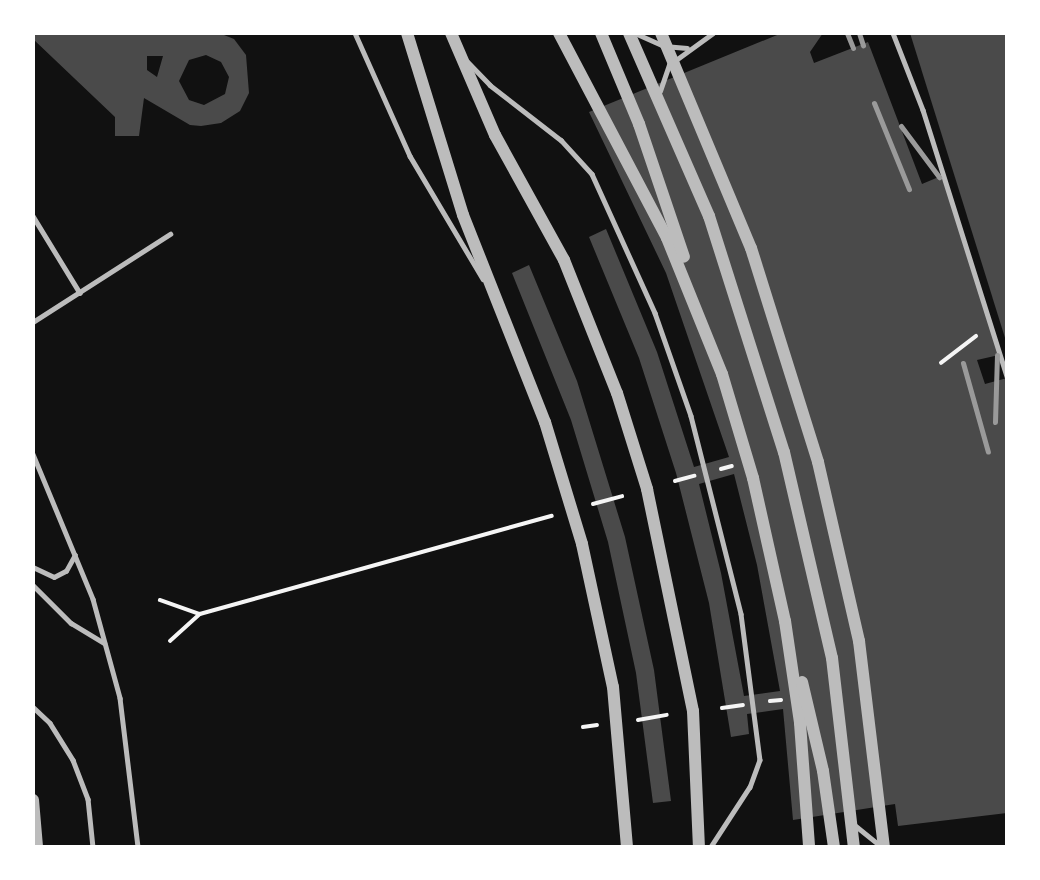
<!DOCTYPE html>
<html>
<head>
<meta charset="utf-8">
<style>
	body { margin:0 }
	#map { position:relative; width:1040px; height:880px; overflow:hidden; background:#111; font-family:"PT Sans Narrow",sans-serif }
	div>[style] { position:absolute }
	.building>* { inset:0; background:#4a4a4a }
	.path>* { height:3.5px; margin:-1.75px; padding:0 1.75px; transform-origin:1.75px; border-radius:1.75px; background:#f5f5f5 }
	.service>* { height:4.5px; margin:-2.25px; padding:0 2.25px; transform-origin:2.25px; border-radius:2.25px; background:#bcbcbc }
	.tertiary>* { height:12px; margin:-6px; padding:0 6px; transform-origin:6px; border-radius:6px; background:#bcbcbc }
	.rail>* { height:5px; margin:-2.5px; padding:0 2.5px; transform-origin:2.5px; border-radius:2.5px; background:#9a9a9a }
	span { translate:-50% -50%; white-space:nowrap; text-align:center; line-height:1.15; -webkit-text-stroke:7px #fff; paint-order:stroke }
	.frame { position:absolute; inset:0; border:35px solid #fff; pointer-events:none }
</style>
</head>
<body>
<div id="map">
	<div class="building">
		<div style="clip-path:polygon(evenodd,33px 33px,219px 33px,234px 39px,246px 55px,249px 93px,240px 111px,221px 123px,201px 126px,190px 125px,144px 98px,139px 136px,115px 136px,115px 117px,33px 39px,33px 33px,206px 55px,221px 62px,229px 77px,225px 94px,204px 105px,189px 100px,179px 81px,189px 60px,206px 55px,33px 33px,147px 56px,163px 56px,157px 77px,147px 70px,147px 56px)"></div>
		<div style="clip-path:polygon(evenodd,782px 33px,823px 33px,810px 52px,814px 63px,868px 42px,922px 184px,941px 176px,947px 190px,999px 355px,977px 360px,985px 384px,1007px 378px,1007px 813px,898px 826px,895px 804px,793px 820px,783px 709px,747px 714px,749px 734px,731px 737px,709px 603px,676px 473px,639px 358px,589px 237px,606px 229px,657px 352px,694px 467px,729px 457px,666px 273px,589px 112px,782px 33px,734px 474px,757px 565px,780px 691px,744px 696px,721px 573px,699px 484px,734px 474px)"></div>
		<div style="clip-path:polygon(910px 33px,1007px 33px,1007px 341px,1006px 341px)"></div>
		<div style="clip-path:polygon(529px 265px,577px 381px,625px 537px,654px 670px,671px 801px,653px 803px,636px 673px,608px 542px,571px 420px,512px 273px)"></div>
	</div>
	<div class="path">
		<div style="left:941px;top:363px;width:44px;rotate:-37.6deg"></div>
		<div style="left:721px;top:469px;width:11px;rotate:-15deg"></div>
		<div style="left:675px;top:481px;width:20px;rotate:-15deg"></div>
		<div style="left:593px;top:504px;width:30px;rotate:-15deg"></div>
		<div style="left:160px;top:600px;width:42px;rotate:19.3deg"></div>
		<div style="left:170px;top:641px;width:40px;rotate:-42deg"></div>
		<div style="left:200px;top:614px;width:365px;rotate:-15.6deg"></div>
		<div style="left:770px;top:701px;width:11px;rotate:-5deg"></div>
		<div style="left:722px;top:708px;width:21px;rotate:-8deg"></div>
		<div style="left:638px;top:720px;width:29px;rotate:-10deg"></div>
		<div style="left:583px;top:727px;width:14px;rotate:-8deg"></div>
	</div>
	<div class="service">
		<div style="left:355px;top:33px;width:135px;rotate:65.9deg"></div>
		<div style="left:410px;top:156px;width:143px;rotate:59.3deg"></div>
		<div style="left:635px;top:33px;width:32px;rotate:24deg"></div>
		<div style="left:664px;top:46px;width:23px;rotate:5deg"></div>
		<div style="left:893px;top:33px;width:83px;rotate:68.7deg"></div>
		<div style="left:923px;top:110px;width:280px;rotate:72.5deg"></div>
		<div style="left:468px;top:62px;width:32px;rotate:46deg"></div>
		<div style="left:490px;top:85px;width:90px;rotate:37.8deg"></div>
		<div style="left:561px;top:140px;width:46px;rotate:47.6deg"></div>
		<div style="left:592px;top:174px;width:153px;rotate:65.6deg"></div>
		<div style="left:655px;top:313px;width:109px;rotate:70.7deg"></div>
		<div style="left:691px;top:416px;width:204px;rotate:75.8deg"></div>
		<div style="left:741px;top:614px;width:147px;rotate:82.6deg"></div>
		<div style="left:760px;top:760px;width:29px;rotate:110deg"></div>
		<div style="left:750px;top:787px;width:72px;rotate:123deg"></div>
		<div style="left:660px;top:91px;width:28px;rotate:-71deg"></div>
		<div style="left:669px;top:65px;width:54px;rotate:-36deg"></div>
		<div style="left:33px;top:216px;width:90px;rotate:58.6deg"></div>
		<div style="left:33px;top:322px;width:163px;rotate:-32.7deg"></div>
		<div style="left:33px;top:454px;width:157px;rotate:67.5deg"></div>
		<div style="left:93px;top:599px;width:103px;rotate:74.7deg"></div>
		<div style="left:120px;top:698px;width:150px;rotate:83.1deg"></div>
		<div style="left:33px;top:567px;width:23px;rotate:25deg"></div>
		<div style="left:54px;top:577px;width:13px;rotate:-27deg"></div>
		<div style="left:66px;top:571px;width:18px;rotate:-61deg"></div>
		<div style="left:33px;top:585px;width:54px;rotate:45deg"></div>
		<div style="left:71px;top:623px;width:39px;rotate:31deg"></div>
		<div style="left:33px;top:707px;width:23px;rotate:43deg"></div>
		<div style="left:50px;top:723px;width:44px;rotate:58.1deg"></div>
		<div style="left:73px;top:760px;width:42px;rotate:69deg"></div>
		<div style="left:88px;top:799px;width:48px;rotate:84.1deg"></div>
		<div style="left:856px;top:826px;width:32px;rotate:39deg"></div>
	</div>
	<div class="tertiary">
		<div style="left:407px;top:33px;width:190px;rotate:72.9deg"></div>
		<div style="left:463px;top:215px;width:223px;rotate:68.4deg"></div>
		<div style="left:545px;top:422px;width:127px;rotate:73.1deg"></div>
		<div style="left:582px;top:544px;width:146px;rotate:77.8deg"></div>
		<div style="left:613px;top:687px;width:161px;rotate:85deg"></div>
		<div style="left:451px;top:33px;width:111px;rotate:66.7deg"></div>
		<div style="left:495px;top:135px;width:143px;rotate:61.1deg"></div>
		<div style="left:564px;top:260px;width:143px;rotate:68.3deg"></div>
		<div style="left:617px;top:393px;width:101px;rotate:72.6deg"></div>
		<div style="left:647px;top:489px;width:227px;rotate:78.3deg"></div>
		<div style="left:693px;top:711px;width:136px;rotate:87.5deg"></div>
		<div style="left:559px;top:33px;width:232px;rotate:62.2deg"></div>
		<div style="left:667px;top:238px;width:147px;rotate:68deg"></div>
		<div style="left:722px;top:374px;width:109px;rotate:73.4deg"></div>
		<div style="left:753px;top:478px;width:147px;rotate:77.4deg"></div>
		<div style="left:785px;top:621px;width:103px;rotate:81.6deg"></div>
		<div style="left:800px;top:723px;width:124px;rotate:85.8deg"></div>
		<div style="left:601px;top:33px;width:99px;rotate:67.3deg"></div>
		<div style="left:639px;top:124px;width:140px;rotate:71.3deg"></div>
		<div style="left:629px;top:33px;width:200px;rotate:66.4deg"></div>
		<div style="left:709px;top:216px;width:248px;rotate:72.4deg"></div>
		<div style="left:784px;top:452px;width:212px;rotate:76.9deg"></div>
		<div style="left:832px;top:658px;width:190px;rotate:83.4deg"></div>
		<div style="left:661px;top:33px;width:233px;rotate:67.3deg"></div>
		<div style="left:751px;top:248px;width:224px;rotate:72.6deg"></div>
		<div style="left:818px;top:462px;width:184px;rotate:77.1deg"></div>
		<div style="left:859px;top:641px;width:208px;rotate:83.1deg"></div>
		<div style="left:802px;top:682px;width:91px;rotate:76.7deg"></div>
		<div style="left:823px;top:771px;width:77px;rotate:81.8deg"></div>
		<div style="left:33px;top:800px;width:47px;rotate:85.1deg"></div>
	</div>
	<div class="rail">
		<div style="left:847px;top:33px;width:16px;rotate:68deg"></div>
		<div style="left:859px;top:33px;width:13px;rotate:72deg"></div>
		<div style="left:874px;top:103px;width:93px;rotate:67.9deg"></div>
		<div style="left:901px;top:126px;width:64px;rotate:53.3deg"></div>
		<div style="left:963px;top:363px;width:92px;rotate:74.3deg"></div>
		<div style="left:995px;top:422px;width:67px;rotate:-88.3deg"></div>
	</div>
	<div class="frame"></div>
</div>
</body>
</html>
